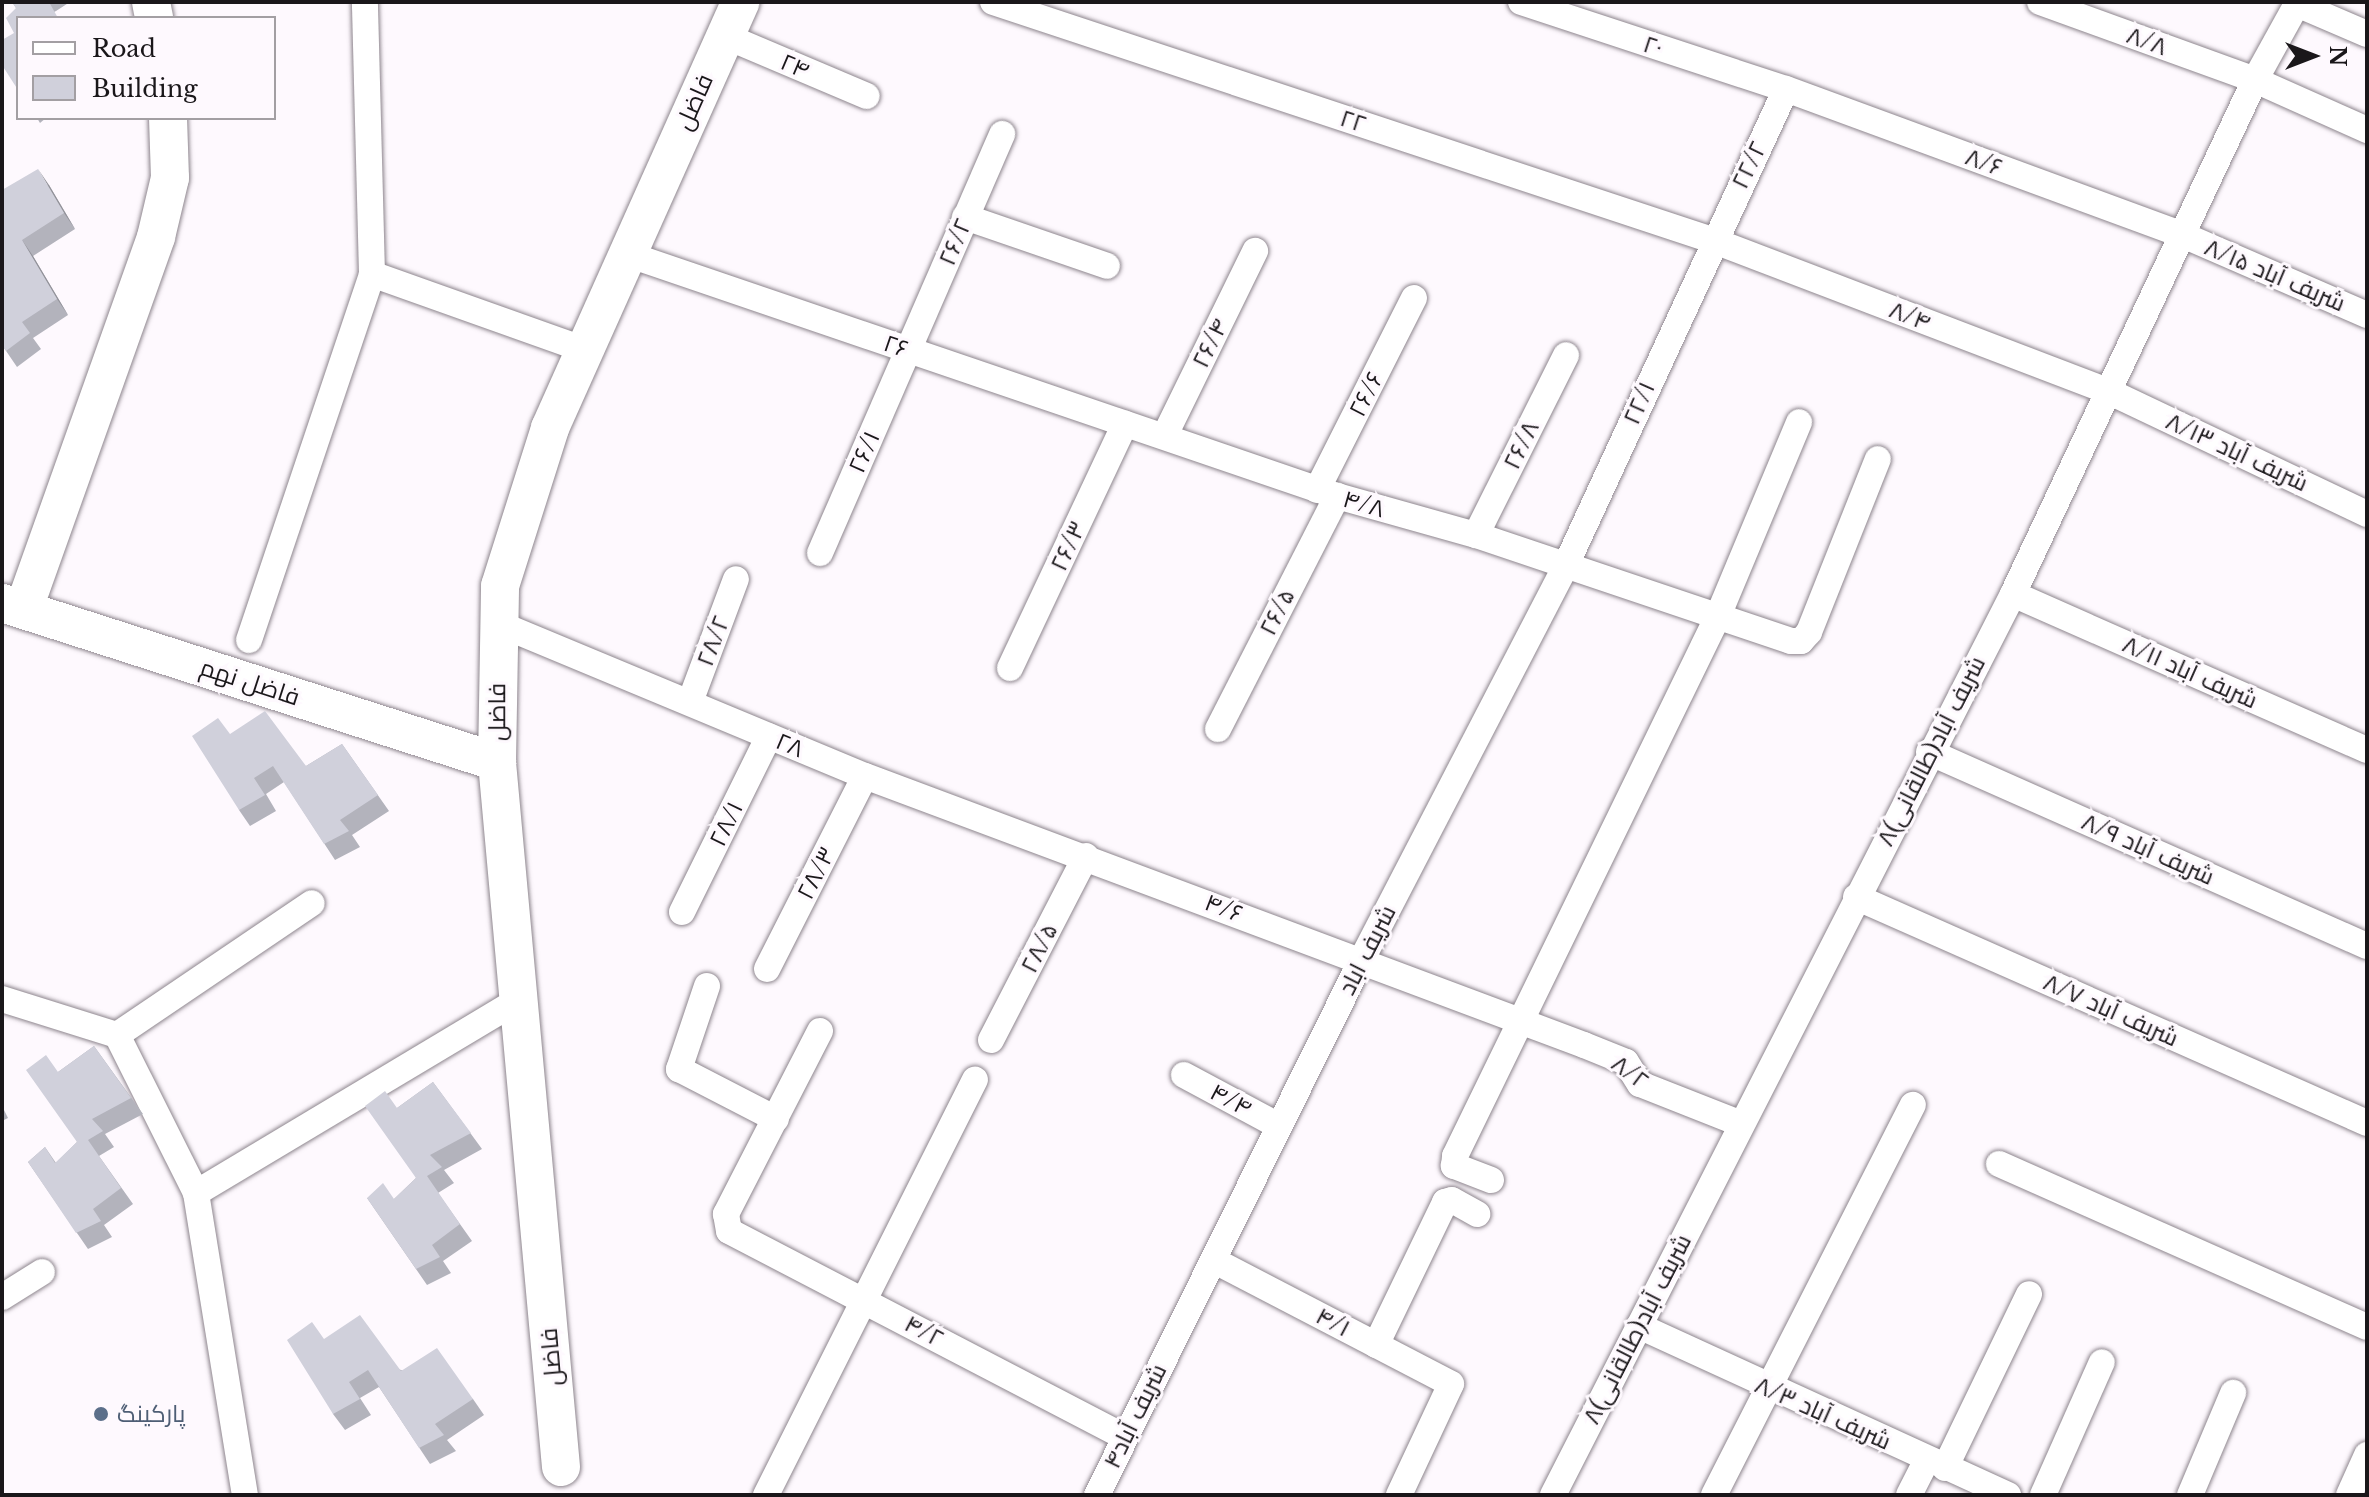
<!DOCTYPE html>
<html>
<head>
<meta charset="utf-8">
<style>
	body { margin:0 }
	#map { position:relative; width:2369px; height:1497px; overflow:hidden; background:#fef9fe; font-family:"Libre Baskerville",Cairo,serif }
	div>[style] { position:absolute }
	.roads { filter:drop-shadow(0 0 2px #8d858d) drop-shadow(0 0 2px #8d858d) }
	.street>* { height:26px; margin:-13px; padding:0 13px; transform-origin:13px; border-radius:13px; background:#fff }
	.secondary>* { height:38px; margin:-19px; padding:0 19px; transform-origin:19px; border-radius:19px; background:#fff }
	.wall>* { inset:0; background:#b3b3bc }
	.shaded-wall>* { inset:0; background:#929299 }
	.building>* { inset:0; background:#d0d0db }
	.dots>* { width:22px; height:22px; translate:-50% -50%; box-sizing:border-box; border:4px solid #fef9fe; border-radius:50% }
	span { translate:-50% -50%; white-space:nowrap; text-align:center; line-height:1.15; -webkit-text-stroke:6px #fef9fe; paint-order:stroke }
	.street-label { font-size:24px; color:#1a171a }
	.service-label { font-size:24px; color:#4e5e75 }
	.left { translate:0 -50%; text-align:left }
	.frame { position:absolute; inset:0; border:4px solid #1a171a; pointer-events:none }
	.legend { position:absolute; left:16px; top:16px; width:260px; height:104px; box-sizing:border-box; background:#fef9fe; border:2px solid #a39fa3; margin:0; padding:10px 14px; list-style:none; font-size:24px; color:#1a171a }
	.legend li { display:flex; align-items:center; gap:16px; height:40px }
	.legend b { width:40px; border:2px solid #a39fa3 }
	.north { position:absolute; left:2273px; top:16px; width:80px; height:80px; -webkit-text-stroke:6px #fef9fe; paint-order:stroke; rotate:90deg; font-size:22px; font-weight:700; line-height:32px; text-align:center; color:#1a171a }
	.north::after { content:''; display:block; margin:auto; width:28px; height:36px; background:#1a171a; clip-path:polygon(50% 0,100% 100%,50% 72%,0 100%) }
</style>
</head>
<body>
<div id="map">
	<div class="roads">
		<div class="street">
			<div style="left:993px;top:2px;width:757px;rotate:18.32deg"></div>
			<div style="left:1712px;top:240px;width:424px;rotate:20.9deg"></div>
			<div style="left:2108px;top:391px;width:287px;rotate:25.4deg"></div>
			<div style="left:1521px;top:2px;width:279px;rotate:18.2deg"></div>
			<div style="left:1786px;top:89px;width:423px;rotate:20.2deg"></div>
			<div style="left:2183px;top:235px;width:201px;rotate:23.5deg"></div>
			<div style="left:2040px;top:2px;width:229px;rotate:19.9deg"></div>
			<div style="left:2255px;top:80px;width:123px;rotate:24.1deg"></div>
			<div style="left:2297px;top:4px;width:76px;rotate:23.2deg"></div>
			<div style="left:723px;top:35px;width:156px;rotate:23deg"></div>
			<div style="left:965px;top:217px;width:150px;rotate:19deg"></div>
			<div style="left:627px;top:254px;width:750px;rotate:18.82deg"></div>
			<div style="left:1337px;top:496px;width:144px;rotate:15.7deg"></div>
			<div style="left:1476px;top:535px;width:332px;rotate:18.6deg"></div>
			<div style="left:1791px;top:641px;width:10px"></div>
			<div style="left:1801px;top:641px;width:12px;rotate:-48deg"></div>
			<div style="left:1809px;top:632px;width:186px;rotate:-68.3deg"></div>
			<div style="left:372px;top:274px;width:226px;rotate:19.6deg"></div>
			<div style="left:1165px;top:435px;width:205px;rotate:-63.9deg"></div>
			<div style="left:1317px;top:490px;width:215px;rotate:-63.2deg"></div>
			<div style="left:1476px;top:535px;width:201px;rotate:-63.4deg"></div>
			<div style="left:820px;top:553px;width:457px;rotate:-66.5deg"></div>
			<div style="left:2013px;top:594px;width:387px;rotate:23.8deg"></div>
			<div style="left:497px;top:623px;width:399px;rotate:22.6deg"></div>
			<div style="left:865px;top:776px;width:768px;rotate:20.51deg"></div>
			<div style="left:1584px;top:1045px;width:45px;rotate:22deg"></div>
			<div style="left:1626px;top:1062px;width:26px;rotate:58deg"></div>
			<div style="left:1640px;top:1084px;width:106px;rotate:21.5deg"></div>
			<div style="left:249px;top:640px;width:386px;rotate:-71.4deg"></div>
			<div style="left:372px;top:274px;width:272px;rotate:-91.5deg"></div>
			<div style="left:1010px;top:668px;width:270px;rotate:-64.8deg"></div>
			<div style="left:690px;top:702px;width:131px;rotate:-69.5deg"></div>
			<div style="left:1218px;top:729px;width:262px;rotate:-62.9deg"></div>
			<div style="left:1929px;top:752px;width:479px;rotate:23.9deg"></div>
			<div style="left:1856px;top:897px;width:559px;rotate:23.86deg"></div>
			<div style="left:682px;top:912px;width:196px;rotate:-63.7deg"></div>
			<div style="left:767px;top:969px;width:216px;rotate:-63.1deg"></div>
			<div style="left:707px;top:986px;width:88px;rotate:108.6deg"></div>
			<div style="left:679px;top:1069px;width:109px;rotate:27.3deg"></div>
			<div style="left:2px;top:999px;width:121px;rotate:17.4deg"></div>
			<div style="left:117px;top:1035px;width:177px;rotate:63.4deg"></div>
			<div style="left:196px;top:1193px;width:306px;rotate:80.8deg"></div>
			<div style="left:820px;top:1031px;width:206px;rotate:117.2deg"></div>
			<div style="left:726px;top:1214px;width:17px;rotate:80deg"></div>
			<div style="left:729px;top:1231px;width:445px;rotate:27.5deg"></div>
			<div style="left:117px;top:1035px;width:235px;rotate:-34.1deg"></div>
			<div style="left:991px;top:1040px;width:207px;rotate:-62.7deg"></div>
			<div style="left:1184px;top:1075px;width:108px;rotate:28.2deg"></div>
			<div style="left:1999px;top:1164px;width:402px;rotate:23.9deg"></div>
			<div style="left:1491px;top:1180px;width:40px;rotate:-159deg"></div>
			<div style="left:1454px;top:1166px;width:10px;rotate:-84deg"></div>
			<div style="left:1455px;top:1156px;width:601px;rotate:-64.03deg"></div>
			<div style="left:1718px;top:616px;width:210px;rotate:-67.3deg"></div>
			<div style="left:196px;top:1193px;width:375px;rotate:-30.9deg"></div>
			<div style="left:1215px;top:1261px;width:266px;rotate:27.5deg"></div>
			<div style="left:1451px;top:1384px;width:123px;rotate:115.1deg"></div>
			<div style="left:2px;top:1297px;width:47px;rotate:-32deg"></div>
			<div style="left:1639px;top:1326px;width:406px;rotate:24.6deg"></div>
			<div style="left:1376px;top:1345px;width:159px;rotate:-64.2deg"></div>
			<div style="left:1445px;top:1202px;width:7px;rotate:-16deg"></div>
			<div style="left:1452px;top:1200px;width:29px;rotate:29deg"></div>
			<div style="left:1945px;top:1468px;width:193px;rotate:-64.2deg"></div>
			<div style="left:766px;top:1495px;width:465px;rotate:-63.3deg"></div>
			<div style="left:1097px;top:1495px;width:598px;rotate:-63.69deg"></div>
			<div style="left:1362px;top:959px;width:444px;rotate:-62.6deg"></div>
			<div style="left:1566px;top:565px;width:524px;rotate:-65.19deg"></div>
			<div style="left:1553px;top:1495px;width:1012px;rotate:-62.95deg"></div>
			<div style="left:2013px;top:594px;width:568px;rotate:-64.79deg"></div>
			<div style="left:2255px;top:80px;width:89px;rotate:-61.1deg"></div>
			<div style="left:1714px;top:1495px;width:438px;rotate:-63deg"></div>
			<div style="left:1909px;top:1495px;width:39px;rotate:-63deg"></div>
			<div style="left:2043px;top:1495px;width:145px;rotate:-66.1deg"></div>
			<div style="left:2190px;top:1495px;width:111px;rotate:-67.1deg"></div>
			<div style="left:2349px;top:1495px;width:44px;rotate:-65.8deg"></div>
		</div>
		<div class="secondary">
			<div style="left:151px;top:2px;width:16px;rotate:79deg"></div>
			<div style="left:2px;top:603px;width:520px;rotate:17.81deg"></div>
			<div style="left:24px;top:608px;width:394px;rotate:-70.4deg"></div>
			<div style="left:156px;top:237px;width:61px;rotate:-76.7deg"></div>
			<div style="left:170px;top:178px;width:60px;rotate:-91.9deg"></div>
			<div style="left:561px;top:1467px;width:708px;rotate:-95.19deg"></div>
			<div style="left:497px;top:762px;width:176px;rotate:-89deg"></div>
			<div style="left:500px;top:586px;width:166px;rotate:-72.4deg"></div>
			<div style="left:550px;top:428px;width:467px;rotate:-65.9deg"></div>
		</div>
	</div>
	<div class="wall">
		<div style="clip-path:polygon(12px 2px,70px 2px,56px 11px,14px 33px,16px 8px)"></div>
		<div style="clip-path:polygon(37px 118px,46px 118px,40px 123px)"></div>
		<div style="clip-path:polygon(49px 185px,75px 229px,33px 256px,68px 315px,33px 338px,41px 349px,17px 367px,2px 345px,2px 190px)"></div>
		<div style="clip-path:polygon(230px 734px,306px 766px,342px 744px,389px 811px,352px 835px,360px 847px,335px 860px,284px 782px,266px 794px,276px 811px,250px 826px,239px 810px)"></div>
		<div style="clip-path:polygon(94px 1046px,143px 1114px,105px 1134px,114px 1147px,99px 1156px,133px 1204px,104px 1225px,112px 1237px,88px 1249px,28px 1162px,45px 1147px,56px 1163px,77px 1142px,58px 1072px)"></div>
		<div style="clip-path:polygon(433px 1082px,482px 1149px,444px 1170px,454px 1183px,438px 1193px,472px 1241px,443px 1261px,451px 1273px,427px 1285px,367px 1198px,394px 1199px,416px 1178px,397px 1108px)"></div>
		<div style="clip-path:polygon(2px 1106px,8px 1118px,2px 1121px)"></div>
		<div style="clip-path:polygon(324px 1339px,473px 1399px,484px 1415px,447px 1440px,456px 1451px,430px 1464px,379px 1387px,360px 1398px,371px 1415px,345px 1430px,333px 1414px)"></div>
	</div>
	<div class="shaded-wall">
		<div style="clip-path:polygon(38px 169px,49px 185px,75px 229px,64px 213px)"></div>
		<div style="clip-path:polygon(22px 240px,33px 256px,68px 315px,57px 299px)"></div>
	</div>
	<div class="building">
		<div style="clip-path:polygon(12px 2px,49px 2px,58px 18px,18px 18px,18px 90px,2px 65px,2px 40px,14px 33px,6px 18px,16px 8px)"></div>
		<div style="clip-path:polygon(38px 169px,64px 213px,22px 240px,57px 299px,22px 322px,30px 333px,6px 351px,2px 345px,2px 190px)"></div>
		<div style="clip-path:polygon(265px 711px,306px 766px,342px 744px,378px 795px,340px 820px,349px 831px,324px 844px,273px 766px,254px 778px,265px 795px,239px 810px,192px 736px,218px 718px,230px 734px)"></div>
		<div style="clip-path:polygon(94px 1046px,131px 1098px,92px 1119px,103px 1131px,88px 1140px,121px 1188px,93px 1209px,101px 1221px,76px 1233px,28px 1162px,45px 1147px,55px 1163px,77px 1142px,26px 1070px,46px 1055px,58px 1072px)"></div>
		<div style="clip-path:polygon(433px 1082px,471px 1133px,430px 1155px,442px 1167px,427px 1176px,460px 1224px,432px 1245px,440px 1257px,416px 1269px,367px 1198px,383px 1183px,394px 1199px,416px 1178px,365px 1106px,385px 1091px,397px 1108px)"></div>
		<div style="clip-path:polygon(360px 1315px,401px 1371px,437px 1348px,473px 1399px,435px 1424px,444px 1435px,419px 1448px,368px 1370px,349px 1382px,360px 1399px,333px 1414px,287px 1340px,312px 1322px,324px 1339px)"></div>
	</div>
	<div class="dots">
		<div style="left:101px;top:1414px;background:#5c6f8a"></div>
	</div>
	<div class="street-label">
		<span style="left:2147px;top:41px;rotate:20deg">۸/۸</span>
		<span style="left:1653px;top:46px;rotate:18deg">۲۰</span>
		<span style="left:795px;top:66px;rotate:23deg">۲۴</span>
		<span style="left:694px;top:102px;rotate:-66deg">فاضل</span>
		<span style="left:1353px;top:121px;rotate:18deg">۲۲</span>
		<span style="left:1984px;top:162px;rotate:20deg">۸/۶</span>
		<span style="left:1749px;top:165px;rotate:-64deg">۲۲/۲</span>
		<span style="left:955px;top:242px;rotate:-67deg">۲۶/۲</span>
		<span style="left:2275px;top:275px;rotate:23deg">شریف آباد ۸/۱۵</span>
		<span style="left:1910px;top:316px;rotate:21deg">۸/۴</span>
		<span style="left:1210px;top:343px;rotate:-64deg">۲۶/۴</span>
		<span style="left:896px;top:346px;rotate:19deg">۲۶</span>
		<span style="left:1366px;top:394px;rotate:-63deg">۲۶/۶</span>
		<span style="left:1639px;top:403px;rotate:-66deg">۲۲/۱</span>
		<span style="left:1521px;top:445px;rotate:-64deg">۲۶/۸</span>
		<span style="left:864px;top:452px;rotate:-66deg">۲۶/۱</span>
		<span style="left:2237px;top:452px;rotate:25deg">شریف آباد ۸/۱۳</span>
		<span style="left:1364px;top:504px;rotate:16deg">۴/۸</span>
		<span style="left:1068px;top:546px;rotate:-65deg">۲۶/۳</span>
		<span style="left:1277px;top:612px;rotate:-63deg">۲۶/۵</span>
		<span style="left:713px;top:641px;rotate:-69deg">۲۸/۲</span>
		<span style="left:2190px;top:672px;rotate:24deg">شریف آباد ۸/۱۱</span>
		<span style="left:250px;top:682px;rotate:18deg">فاضل نهم</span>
		<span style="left:497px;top:712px;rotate:-90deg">فاضل</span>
		<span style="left:790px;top:745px;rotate:23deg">۲۸</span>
		<span style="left:1931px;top:751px;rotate:-63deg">۸شریف آباد(طالقانی)</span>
		<span style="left:726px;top:824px;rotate:-64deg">۲۸/۱</span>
		<span style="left:2148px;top:849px;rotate:24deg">شریف آباد ۸/۹</span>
		<span style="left:816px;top:873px;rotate:-63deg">۲۸/۳</span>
		<span style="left:1224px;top:908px;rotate:21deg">۴/۶</span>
		<span style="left:1039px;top:948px;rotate:-63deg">۲۸/۵</span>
		<span style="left:1367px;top:950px;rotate:-63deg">شریف اباد</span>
		<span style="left:2111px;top:1010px;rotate:24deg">شریف آباد ۸/۷</span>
		<span style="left:1630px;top:1072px;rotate:37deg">۸/۲</span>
		<span style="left:1231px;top:1100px;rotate:28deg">۴/۴</span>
		<span style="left:1333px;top:1322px;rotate:28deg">۴/۱</span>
		<span style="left:1637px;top:1329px;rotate:-63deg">۸شریف آباد(طالقانی)</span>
		<span style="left:924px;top:1331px;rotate:28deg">۴/۲</span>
		<span style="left:551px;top:1357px;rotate:-95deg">فاضل</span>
		<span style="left:1823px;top:1413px;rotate:24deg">شریف آباد ۸/۳</span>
		<span style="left:1135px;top:1416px;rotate:-64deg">۴شریف آباد</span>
	</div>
	<div class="service-label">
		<span class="left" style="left:117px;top:1414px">پارکینگ</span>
	</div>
	<div class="frame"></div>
	<ul class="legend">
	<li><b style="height:10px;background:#fff"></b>Road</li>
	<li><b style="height:22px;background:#d0d0db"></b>Building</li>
	</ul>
	<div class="north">N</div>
</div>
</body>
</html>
